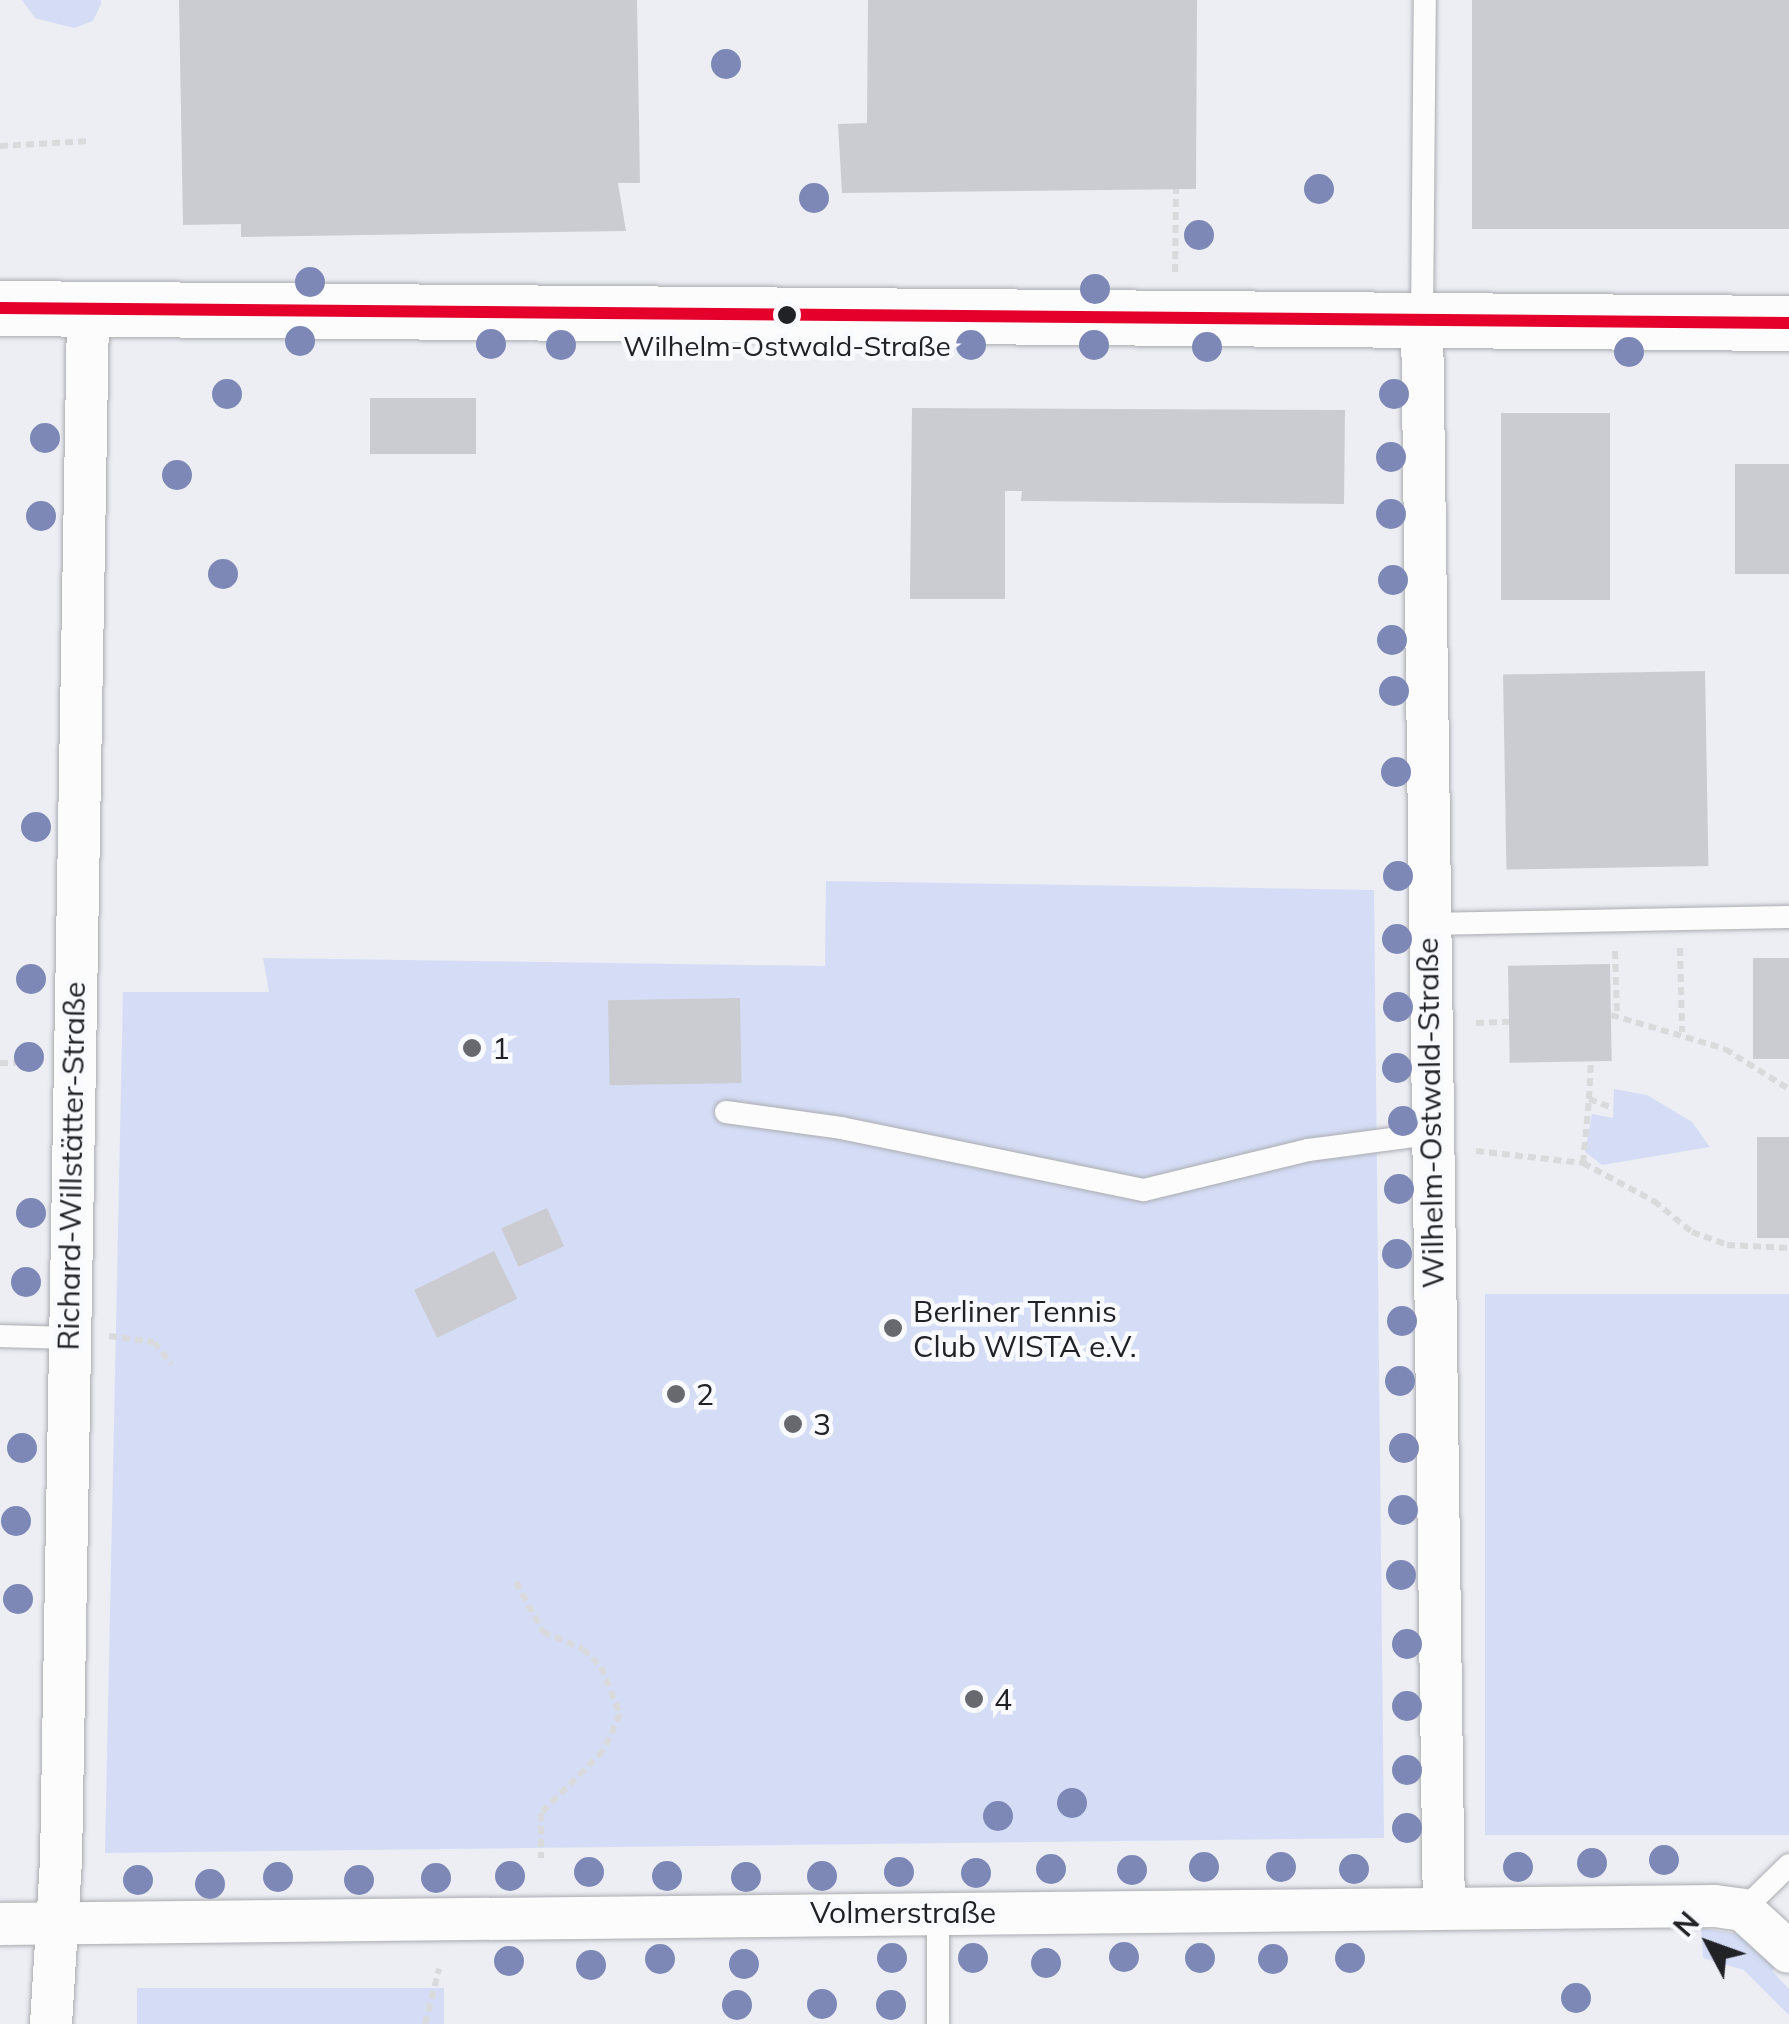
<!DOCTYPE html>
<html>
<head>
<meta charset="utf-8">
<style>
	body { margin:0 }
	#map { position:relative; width:1789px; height:2024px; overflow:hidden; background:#eceef4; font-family:Mulish,sans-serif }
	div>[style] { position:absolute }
	.green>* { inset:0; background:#d4ddf5; transform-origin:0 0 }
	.building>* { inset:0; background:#cbccd1; transform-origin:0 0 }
	.path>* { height:6px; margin-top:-3px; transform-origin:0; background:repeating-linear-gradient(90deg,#d9dadc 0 8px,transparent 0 13px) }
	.roads { filter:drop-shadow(0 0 2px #abacb0) drop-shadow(0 0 2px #abacb0) }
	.service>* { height:22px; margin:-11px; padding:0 11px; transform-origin:11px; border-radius:11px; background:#fcfcfd }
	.minor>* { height:42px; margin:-21px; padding:0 21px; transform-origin:21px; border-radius:21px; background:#fcfcfd }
	.tertiary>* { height:55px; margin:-27.5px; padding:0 27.5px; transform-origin:27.5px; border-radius:27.5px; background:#fcfcfd }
	.bus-1>* { height:12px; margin:-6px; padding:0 6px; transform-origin:6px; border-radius:6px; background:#e4002b }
	.trees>* { width:30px; height:30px; margin:-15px; border-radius:50%; background:#7d88b6 }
	.dots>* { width:28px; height:28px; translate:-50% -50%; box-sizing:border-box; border:5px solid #f8fafe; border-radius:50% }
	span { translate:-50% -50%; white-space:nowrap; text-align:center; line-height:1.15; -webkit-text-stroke:9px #f8fafe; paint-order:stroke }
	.bus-label { font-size:28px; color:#212226 }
	.poi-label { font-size:30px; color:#212226 }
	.left { translate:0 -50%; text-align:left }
	.street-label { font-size:30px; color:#212226 }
	.north { position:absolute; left:1659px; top:1894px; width:100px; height:100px; -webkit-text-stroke:8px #f8fafe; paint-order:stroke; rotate:311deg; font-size:28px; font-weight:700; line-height:40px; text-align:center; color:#212226 }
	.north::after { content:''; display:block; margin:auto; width:35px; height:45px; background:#212226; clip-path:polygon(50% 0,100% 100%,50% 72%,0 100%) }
</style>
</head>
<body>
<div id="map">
	<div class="green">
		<div style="clip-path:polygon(22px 0,101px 0,101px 4px,93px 21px,74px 28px,35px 18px)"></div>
		<div style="clip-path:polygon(826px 881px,1374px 890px,1384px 1838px,105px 1853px,123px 992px,269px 992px,263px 958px,825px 966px)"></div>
		<div style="clip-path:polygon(1614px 1089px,1647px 1095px,1692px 1122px,1710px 1147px,1602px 1165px,1585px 1152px,1592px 1114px,1613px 1118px)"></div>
		<div style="left:1789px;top:1294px;width:541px;height:304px;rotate:90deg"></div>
		<div style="clip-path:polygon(1701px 1928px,1739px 1934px,1781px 1962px,1772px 1971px,1789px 1989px,1789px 2015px,1744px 1970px,1703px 1958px)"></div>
		<div style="left:444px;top:1988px;width:36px;height:307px;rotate:90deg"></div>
	</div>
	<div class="building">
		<div style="clip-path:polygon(179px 0,637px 0,640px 183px,618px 183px,626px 231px,241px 237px,241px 224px,183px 225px)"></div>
		<div style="clip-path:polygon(868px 0,1197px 0,1196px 189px,842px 193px,838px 124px,867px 123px)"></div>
		<div style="left:1472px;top:0;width:317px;height:229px"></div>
		<div style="left:370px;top:398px;width:106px;height:56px"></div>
		<div style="clip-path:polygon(912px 408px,1345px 410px,1344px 504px,1021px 501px,1022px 491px,1005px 491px,1005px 599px,910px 599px)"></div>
		<div style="left:1610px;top:413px;width:187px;height:109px;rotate:90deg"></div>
		<div style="left:1735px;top:464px;width:54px;height:110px"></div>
		<div style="left:1705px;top:671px;width:195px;height:202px;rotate:89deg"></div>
		<div style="left:1789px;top:958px;width:101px;height:36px;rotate:90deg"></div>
		<div style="left:1610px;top:964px;width:97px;height:102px;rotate:89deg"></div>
		<div style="left:740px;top:998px;width:85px;height:132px;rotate:89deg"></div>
		<div style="left:1757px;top:1137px;width:32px;height:101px"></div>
		<div style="left:547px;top:1208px;width:42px;height:50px;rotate:66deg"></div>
		<div style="left:494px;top:1251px;width:53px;height:89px;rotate:64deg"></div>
	</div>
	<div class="path">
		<div style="left:0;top:146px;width:89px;rotate:-3.2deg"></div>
		<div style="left:1175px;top:272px;width:83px;rotate:-89.3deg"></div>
		<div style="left:1680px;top:948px;width:84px;rotate:88.6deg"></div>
		<div style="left:1615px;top:951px;width:65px;rotate:88.2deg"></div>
		<div style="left:1611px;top:1015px;width:119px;rotate:16.6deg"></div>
		<div style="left:1725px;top:1049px;width:75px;rotate:32deg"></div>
		<div style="left:1476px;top:1023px;width:33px;rotate:-2deg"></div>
		<div style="left:0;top:1063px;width:16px"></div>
		<div style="left:1589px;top:1099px;width:37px;rotate:-87deg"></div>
		<div style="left:1476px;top:1151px;width:108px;rotate:6.4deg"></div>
		<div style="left:1583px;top:1163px;width:81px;rotate:28.2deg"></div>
		<div style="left:1654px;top:1201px;width:49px;rotate:39.2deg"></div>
		<div style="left:1692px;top:1232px;width:37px;rotate:20deg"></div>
		<div style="left:1727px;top:1245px;width:62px;rotate:2.8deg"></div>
		<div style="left:1583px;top:1163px;width:64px;rotate:-84.6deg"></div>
		<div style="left:1589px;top:1099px;width:26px;rotate:21deg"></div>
		<div style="left:109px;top:1336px;width:45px;rotate:7.6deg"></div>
		<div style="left:154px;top:1342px;width:28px;rotate:52deg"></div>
		<div style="left:516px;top:1582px;width:57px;rotate:61.6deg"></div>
		<div style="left:543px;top:1632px;width:43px;rotate:23deg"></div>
		<div style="left:583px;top:1649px;width:25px;rotate:45deg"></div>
		<div style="left:601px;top:1667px;width:51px;rotate:68deg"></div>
		<div style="left:620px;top:1714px;width:41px;rotate:114.7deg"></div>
		<div style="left:603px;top:1751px;width:88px;rotate:135deg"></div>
		<div style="left:541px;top:1813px;width:45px;rotate:90deg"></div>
		<div style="left:425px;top:2024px;width:57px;rotate:-75.7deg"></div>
	</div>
	<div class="roads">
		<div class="service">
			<div style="left:1422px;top:320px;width:320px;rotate:-89.5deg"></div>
			<div style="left:1426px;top:924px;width:363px;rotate:-1.1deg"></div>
			<div style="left:726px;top:1112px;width:116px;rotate:7.9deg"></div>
			<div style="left:841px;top:1128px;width:309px;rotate:11.6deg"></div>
			<div style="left:1144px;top:1190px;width:169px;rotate:-13.7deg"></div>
			<div style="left:1308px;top:1150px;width:123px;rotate:-7.5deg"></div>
			<div style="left:0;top:1336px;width:68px;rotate:1.7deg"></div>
			<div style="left:1743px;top:1910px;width:64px;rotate:-44.4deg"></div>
			<div style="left:938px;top:1912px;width:112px;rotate:90deg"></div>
		</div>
		<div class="minor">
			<div style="left:1422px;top:320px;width:1586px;rotate:89.21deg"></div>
			<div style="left:0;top:1924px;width:1715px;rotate:-0.6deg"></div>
			<div style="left:1715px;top:1906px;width:28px;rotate:8deg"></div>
			<div style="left:1743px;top:1910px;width:62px;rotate:42.4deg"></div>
			<div style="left:51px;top:2024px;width:162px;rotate:-86.5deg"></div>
			<div style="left:61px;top:1862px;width:1554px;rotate:-89deg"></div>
		</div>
		<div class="tertiary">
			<div style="left:0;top:308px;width:1789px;rotate:0.48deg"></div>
		</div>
	</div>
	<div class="bus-1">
		<div style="left:0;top:308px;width:1789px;rotate:0.48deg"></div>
	</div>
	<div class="trees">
		<div style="left:726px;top:64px"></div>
		<div style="left:1319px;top:189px"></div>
		<div style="left:814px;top:198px"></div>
		<div style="left:1199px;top:235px"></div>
		<div style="left:310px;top:282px"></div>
		<div style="left:1095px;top:289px"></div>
		<div style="left:300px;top:341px"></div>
		<div style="left:491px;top:344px"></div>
		<div style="left:561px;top:345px"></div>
		<div style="left:971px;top:345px"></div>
		<div style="left:1094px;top:345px"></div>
		<div style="left:1207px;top:347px"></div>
		<div style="left:1629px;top:352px"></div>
		<div style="left:227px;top:394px"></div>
		<div style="left:1394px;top:394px"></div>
		<div style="left:45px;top:438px"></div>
		<div style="left:1391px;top:457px"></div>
		<div style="left:177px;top:475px"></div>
		<div style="left:1391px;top:514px"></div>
		<div style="left:41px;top:516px"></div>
		<div style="left:223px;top:574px"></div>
		<div style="left:1393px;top:580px"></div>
		<div style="left:1392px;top:640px"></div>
		<div style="left:1394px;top:691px"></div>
		<div style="left:1396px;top:772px"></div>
		<div style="left:36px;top:827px"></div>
		<div style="left:1398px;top:876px"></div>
		<div style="left:1397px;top:939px"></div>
		<div style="left:31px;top:979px"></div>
		<div style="left:1398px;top:1007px"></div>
		<div style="left:29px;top:1057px"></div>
		<div style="left:1397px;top:1068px"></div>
		<div style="left:1403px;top:1121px"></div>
		<div style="left:1399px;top:1189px"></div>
		<div style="left:31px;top:1213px"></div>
		<div style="left:1397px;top:1254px"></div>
		<div style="left:26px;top:1282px"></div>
		<div style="left:1402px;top:1321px"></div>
		<div style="left:1400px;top:1381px"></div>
		<div style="left:22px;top:1448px"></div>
		<div style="left:1404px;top:1448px"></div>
		<div style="left:1403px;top:1510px"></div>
		<div style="left:16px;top:1521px"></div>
		<div style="left:1401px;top:1575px"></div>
		<div style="left:18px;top:1599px"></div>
		<div style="left:1407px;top:1644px"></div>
		<div style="left:1407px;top:1706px"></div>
		<div style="left:1407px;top:1770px"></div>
		<div style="left:1072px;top:1803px"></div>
		<div style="left:998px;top:1816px"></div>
		<div style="left:1407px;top:1828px"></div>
		<div style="left:1664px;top:1860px"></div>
		<div style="left:1592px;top:1863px"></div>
		<div style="left:1204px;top:1867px"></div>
		<div style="left:1281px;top:1867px"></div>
		<div style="left:1518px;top:1867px"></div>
		<div style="left:1051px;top:1869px"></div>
		<div style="left:1354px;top:1869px"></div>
		<div style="left:1132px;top:1870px"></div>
		<div style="left:589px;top:1872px"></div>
		<div style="left:899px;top:1872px"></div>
		<div style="left:976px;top:1873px"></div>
		<div style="left:510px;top:1876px"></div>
		<div style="left:667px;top:1876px"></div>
		<div style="left:822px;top:1876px"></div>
		<div style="left:278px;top:1877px"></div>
		<div style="left:746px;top:1877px"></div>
		<div style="left:436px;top:1878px"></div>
		<div style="left:138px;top:1880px"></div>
		<div style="left:359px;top:1880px"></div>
		<div style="left:210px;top:1884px"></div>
		<div style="left:1124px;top:1957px"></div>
		<div style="left:892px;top:1958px"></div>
		<div style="left:973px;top:1958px"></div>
		<div style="left:1200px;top:1958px"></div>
		<div style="left:1350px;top:1958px"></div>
		<div style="left:660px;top:1959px"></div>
		<div style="left:1273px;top:1959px"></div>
		<div style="left:509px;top:1961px"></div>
		<div style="left:1046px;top:1963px"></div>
		<div style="left:744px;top:1964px"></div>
		<div style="left:591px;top:1965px"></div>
		<div style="left:1576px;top:1998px"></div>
		<div style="left:822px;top:2004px"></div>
		<div style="left:737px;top:2005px"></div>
		<div style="left:891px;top:2005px"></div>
	</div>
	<div class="dots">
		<div style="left:787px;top:315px;background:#212226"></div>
		<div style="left:472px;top:1048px;background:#68696e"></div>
		<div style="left:893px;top:1328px;background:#68696e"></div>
		<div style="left:676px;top:1394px;background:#68696e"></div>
		<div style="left:793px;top:1424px;background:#68696e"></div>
		<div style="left:974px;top:1699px;background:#68696e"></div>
	</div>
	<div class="bus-label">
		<span style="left:787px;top:346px">Wilhelm-Ostwald-Straße</span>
	</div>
	<div class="poi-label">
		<span class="left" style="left:492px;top:1048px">1</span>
		<span class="left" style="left:913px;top:1328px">Berliner Tennis<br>Club WISTA e.V.</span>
		<span class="left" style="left:696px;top:1394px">2</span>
		<span class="left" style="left:813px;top:1424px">3</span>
		<span class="left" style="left:994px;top:1699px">4</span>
	</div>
	<div class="street-label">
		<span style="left:1430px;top:1113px;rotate:-91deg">Wilhelm-Ostwald-Straße</span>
		<span style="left:71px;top:1166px;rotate:-89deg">Richard-Willstätter-Straße</span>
		<span style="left:903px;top:1912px">Volmerstraße</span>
	</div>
	<div class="north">N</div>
</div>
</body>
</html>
